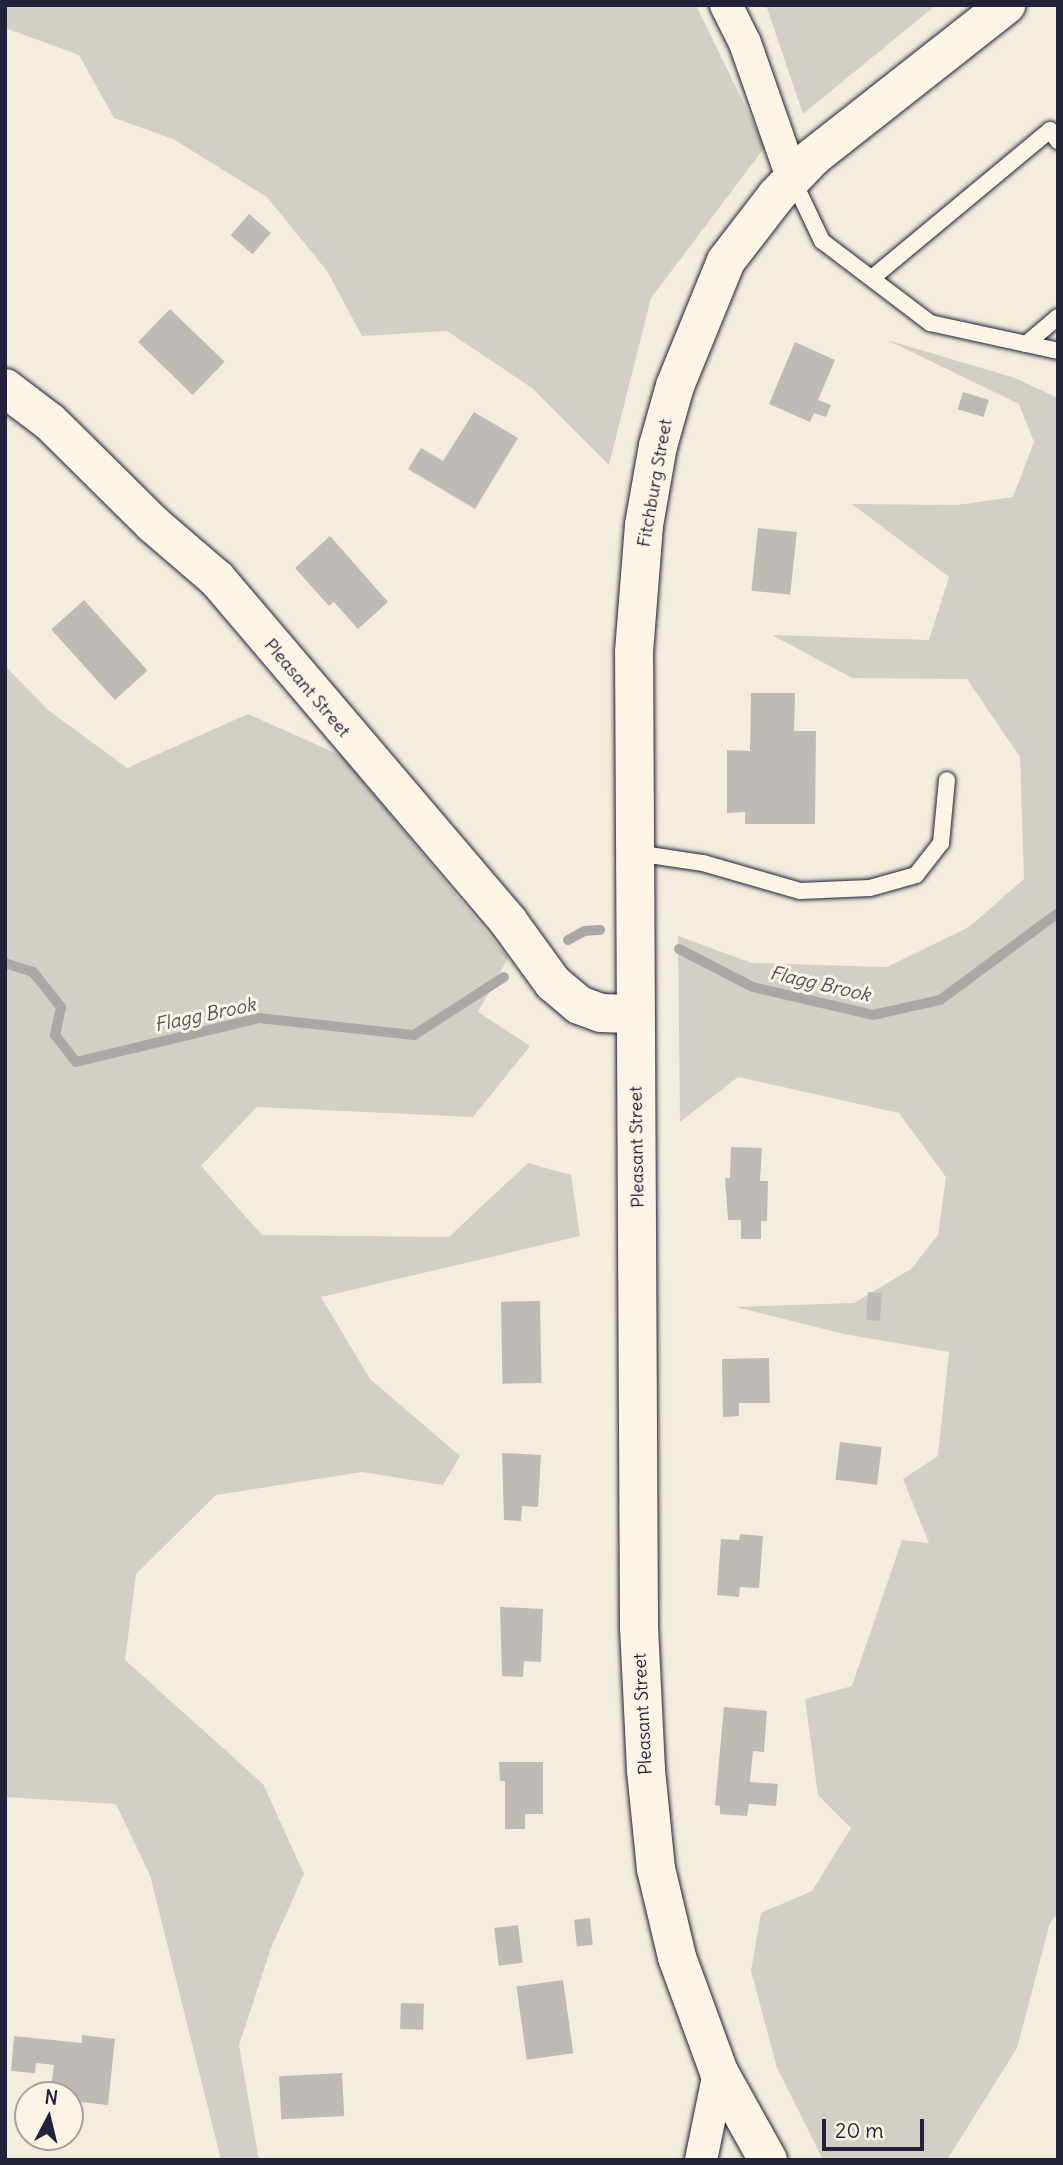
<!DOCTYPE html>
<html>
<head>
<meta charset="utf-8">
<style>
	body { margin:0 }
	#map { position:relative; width:1063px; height:2165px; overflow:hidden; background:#f3edde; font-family:Delius,sans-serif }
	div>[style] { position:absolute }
	.green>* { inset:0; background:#d4cfc6 }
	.stream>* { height:10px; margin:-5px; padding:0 5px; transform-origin:5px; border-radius:5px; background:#aca7a6 }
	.building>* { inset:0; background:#bfbab6; transform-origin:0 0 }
	.roads { filter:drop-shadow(0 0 2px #22223b) drop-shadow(0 0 2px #22223b) }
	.service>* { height:16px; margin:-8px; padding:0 8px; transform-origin:8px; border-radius:8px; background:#fcf5e5 }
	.minor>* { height:32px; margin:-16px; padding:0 16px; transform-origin:16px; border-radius:16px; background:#fcf5e5 }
	.tertiary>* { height:38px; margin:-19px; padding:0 19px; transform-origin:19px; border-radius:19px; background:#fcf5e5 }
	span { translate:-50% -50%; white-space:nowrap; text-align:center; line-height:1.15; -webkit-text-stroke:6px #fcf5e5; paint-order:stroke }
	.street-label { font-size:18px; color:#22223b }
	.water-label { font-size:19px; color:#525160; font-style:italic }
	.frame { position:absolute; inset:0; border:7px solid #22223b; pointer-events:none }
	.north { position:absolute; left:14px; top:2081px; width:70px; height:70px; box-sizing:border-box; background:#fcf5e5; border:2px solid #a5a1a1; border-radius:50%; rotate:7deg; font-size:19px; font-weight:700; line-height:28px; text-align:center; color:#22223b }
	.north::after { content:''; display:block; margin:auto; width:24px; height:32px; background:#22223b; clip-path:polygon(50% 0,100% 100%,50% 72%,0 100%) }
	.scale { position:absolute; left:822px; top:2119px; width:102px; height:32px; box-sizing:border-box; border:4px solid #22223b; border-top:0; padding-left:9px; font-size:21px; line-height:24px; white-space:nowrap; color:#22223b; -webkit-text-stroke:5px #fcf5e5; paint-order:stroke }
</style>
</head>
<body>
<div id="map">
	<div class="green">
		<div style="clip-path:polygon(5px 5px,696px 5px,765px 147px,651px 298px,609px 465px,532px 388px,447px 331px,362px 336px,327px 271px,267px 197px,173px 139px,114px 118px,79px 55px,5px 28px)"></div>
		<div style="clip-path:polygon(766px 5px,936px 5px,803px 114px)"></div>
		<div style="clip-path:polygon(887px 340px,1015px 378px,1058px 398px,1058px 1913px,1050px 1923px,1017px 2048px,947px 2160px,823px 2160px,777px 2068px,751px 1971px,761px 1913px,812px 1891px,851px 1828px,818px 1795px,805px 1699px,852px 1686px,902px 1540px,929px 1543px,903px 1479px,938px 1456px,949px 1352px,844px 1334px,736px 1307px,854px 1303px,911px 1269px,938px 1235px,946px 1177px,899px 1113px,738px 1077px,680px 1122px,678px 936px,752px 963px,887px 967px,969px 927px,1024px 879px,1020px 757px,967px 679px,852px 678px,772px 635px,929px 640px,949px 577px,852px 504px,957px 505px,1013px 497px,1034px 442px,1019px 404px)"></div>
		<div style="clip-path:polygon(5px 666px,48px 710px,127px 768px,248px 714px,342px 756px,508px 958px,478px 1012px,530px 1046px,473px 1117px,257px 1107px,201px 1166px,262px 1235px,449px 1237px,528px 1163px,571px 1175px,580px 1236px,321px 1297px,370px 1379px,460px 1456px,443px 1485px,362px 1472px,216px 1495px,136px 1574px,125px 1660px,263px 1784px,304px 1874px,271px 1948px,239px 2045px,259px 2160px,221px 2160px,150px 1875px,116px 1804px,5px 1797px)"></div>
	</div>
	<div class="stream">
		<div style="left:568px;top:940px;width:18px;rotate:-29deg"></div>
		<div style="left:584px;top:931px;width:16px;rotate:-4deg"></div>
		<div style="left:679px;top:949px;width:83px;rotate:27.2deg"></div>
		<div style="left:753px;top:987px;width:123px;rotate:13.1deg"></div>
		<div style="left:873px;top:1015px;width:69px;rotate:-12.6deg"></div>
		<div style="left:940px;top:1000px;width:147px;rotate:-36.4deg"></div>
		<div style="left:5px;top:963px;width:29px;rotate:18deg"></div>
		<div style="left:33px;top:972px;width:45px;rotate:51.3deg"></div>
		<div style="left:61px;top:1007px;width:29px;rotate:102deg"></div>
		<div style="left:55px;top:1035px;width:34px;rotate:52deg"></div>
		<div style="left:76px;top:1062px;width:188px;rotate:-13.5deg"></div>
		<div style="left:259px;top:1018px;width:156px;rotate:6.3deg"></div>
		<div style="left:414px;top:1035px;width:107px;rotate:-32.8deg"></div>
	</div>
	<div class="building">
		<div style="left:249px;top:214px;width:29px;height:28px;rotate:41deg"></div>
		<div style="left:170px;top:309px;width:76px;height:46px;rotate:44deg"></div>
		<div style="clip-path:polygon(795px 342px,835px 360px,818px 400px,831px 405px,826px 417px,814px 413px,810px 422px,769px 404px)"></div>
		<div style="left:963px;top:392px;width:27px;height:18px;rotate:17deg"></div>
		<div style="clip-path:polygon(474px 412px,518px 438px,475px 509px,408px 469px,421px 448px,443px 461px)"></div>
		<div style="left:758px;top:528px;width:39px;height:63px;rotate:6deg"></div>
		<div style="clip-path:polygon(330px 536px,388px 602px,358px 629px,334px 602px,329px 606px,295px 568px)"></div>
		<div style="left:84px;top:600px;width:95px;height:44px;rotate:48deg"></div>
		<div style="clip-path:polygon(751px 693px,795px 693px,794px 731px,816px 731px,815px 824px,745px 824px,745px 812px,727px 813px,727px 750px,750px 751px)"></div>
		<div style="clip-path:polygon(731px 1147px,762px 1148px,760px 1181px,768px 1181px,767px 1221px,761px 1221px,761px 1239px,741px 1239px,741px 1220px,728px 1220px,725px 1178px,730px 1178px)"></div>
		<div style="left:868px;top:1292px;width:14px;height:28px;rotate:4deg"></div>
		<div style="left:540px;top:1301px;width:82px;height:39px;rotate:89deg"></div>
		<div style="clip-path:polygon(769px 1358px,770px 1403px,739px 1403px,739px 1416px,723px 1417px,722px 1359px)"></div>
		<div style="left:840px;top:1442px;width:42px;height:38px;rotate:7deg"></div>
		<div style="clip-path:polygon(502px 1453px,541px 1455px,538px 1507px,522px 1506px,521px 1521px,504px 1520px)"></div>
		<div style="clip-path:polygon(740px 1534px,763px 1536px,759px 1588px,740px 1587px,739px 1597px,717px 1595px,721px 1539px,739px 1540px)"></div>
		<div style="clip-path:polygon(500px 1607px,543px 1609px,541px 1662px,524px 1661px,523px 1677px,502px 1676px)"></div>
		<div style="clip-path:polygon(724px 1707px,767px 1711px,764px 1752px,753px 1751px,750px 1782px,778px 1784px,776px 1806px,749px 1804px,747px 1816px,720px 1814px,720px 1806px,715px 1805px)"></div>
		<div style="clip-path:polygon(499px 1762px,543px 1762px,543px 1814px,525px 1814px,525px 1829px,505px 1829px,505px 1781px,500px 1781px)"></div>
		<div style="left:590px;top:1918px;width:27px;height:16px;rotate:84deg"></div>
		<div style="left:518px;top:1925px;width:38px;height:24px;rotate:83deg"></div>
		<div style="left:563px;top:1980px;width:74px;height:47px;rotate:82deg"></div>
		<div style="left:401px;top:2003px;width:23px;height:26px;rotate:2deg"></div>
		<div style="clip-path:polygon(82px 2035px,115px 2039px,108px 2105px,72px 2101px,73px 2090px,51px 2087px,54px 2065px,36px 2063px,35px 2073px,11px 2071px,14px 2036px,82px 2043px)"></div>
		<div style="left:342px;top:2073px;width:43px;height:63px;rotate:87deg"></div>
	</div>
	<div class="roads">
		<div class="service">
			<div style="left:793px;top:180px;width:68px;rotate:64.6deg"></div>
			<div style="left:822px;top:241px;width:136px;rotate:37.2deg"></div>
			<div style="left:930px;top:323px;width:131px;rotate:12.3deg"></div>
			<div style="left:872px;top:278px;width:231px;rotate:-39.7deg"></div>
			<div style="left:1050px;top:130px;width:14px;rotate:54deg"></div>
			<div style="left:1026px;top:344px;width:42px;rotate:-40.2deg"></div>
			<div style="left:636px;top:853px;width:68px;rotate:8.5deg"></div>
			<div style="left:703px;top:863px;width:101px;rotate:16.1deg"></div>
			<div style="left:800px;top:891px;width:70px;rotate:-2.5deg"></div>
			<div style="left:870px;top:888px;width:48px;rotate:-15.8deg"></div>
			<div style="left:916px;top:875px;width:41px;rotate:-52deg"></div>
			<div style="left:941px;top:843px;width:63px;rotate:-84.6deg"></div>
		</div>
		<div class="minor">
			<div style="left:726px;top:5px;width:42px;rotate:63.4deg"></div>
			<div style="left:745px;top:43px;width:142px;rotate:70.7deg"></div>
			<div style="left:701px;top:2160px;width:90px;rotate:-78.4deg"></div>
		</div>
		<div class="tertiary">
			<div style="left:5px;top:388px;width:56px;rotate:37.1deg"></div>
			<div style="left:50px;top:422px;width:145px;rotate:44.7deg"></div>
			<div style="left:153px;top:524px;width:84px;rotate:40.7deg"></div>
			<div style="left:217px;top:579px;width:449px;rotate:49.6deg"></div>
			<div style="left:508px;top:921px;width:77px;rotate:54deg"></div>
			<div style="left:553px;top:983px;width:34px;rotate:40deg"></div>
			<div style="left:579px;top:1005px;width:23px;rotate:20deg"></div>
			<div style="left:601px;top:1013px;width:34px;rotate:2deg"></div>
			<div style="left:768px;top:2160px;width:101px;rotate:-119.1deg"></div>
			<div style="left:719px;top:2072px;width:122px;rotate:-110.1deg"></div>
			<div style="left:677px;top:1957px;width:90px;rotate:-103.4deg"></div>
			<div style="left:656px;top:1869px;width:100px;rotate:-95.8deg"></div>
			<div style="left:646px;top:1770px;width:143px;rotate:-92.8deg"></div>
			<div style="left:639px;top:1627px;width:975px;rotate:-90.29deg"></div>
			<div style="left:634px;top:652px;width:127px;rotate:-85.5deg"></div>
			<div style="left:644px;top:525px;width:80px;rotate:-80deg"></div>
			<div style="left:658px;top:446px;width:62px;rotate:-74.2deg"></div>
			<div style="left:675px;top:386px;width:135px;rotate:-67.8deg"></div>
			<div style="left:726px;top:261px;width:82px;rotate:-52.4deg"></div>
			<div style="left:776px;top:196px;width:54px;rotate:-46.5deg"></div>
			<div style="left:813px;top:157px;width:246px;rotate:-38.2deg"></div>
		</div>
	</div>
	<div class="street-label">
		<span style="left:655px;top:483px;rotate:-80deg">Fitchburg Street</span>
		<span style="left:307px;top:688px;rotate:50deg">Pleasant Street</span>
		<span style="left:637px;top:1147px;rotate:-91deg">Pleasant Street</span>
		<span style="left:643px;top:1714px;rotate:-93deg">Pleasant Street</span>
	</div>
	<div class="water-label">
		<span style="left:820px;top:984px;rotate:13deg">Flagg Brook</span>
		<span style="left:205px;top:1015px;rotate:-12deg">Flagg Brook</span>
	</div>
	<div class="frame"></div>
	<div class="north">N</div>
	<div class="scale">20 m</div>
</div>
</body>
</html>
